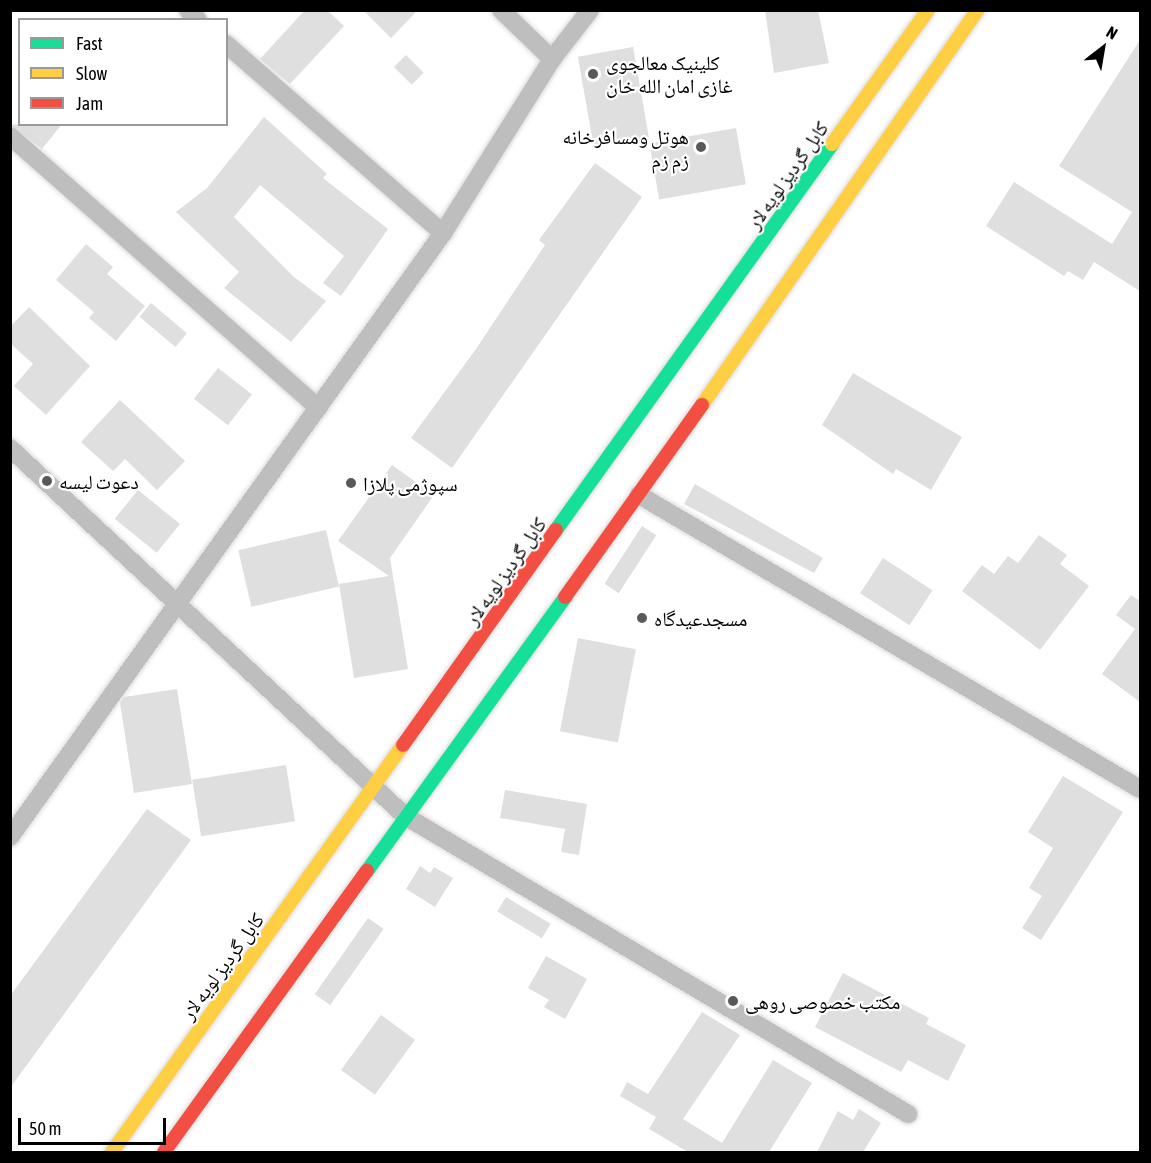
<!DOCTYPE html>
<html>
<head>
<meta charset="utf-8">
<style>
	body { margin:0 }
	#map { position:relative; width:1151px; height:1163px; overflow:hidden; background:#fff; font-family:"Asap Condensed","Noto Naskh Arabic",sans-serif }
	div>[style] { position:absolute }
	.building>* { inset:0; background:#dfdfdf; transform-origin:0 0 }
	.roads { filter:drop-shadow(0 0 2px #dbdbdb) drop-shadow(0 0 2px #dbdbdb) }
	.street>* { height:18px; margin:-9px; padding:0 9px; transform-origin:9px; border-radius:9px; background:#bebebe }
	.fast>* { height:14px; margin:-7px; padding:0 7px; transform-origin:7px; border-radius:7px; background:#16e098 }
	.slow>* { height:14px; margin:-7px; padding:0 7px; transform-origin:7px; border-radius:7px; background:#ffcf43 }
	.jam>* { height:14px; margin:-7px; padding:0 7px; transform-origin:7px; border-radius:7px; background:#f24e42 }
	.dots>* { width:16px; height:16px; translate:-50% -50%; box-sizing:border-box; border:3px solid #fff; border-radius:50% }
	span { translate:-50% -50%; white-space:nowrap; text-align:center; line-height:1.15; -webkit-text-stroke:4.5px #fff; paint-order:stroke }
	.poi-label { font-size:20px; color:#000 }
	.left { translate:0 -50%; text-align:left }
	.right { translate:-100% -50%; text-align:right }
	.street-label { font-size:20px; color:#000 }
	.frame { position:absolute; inset:0; border:12px solid #000; pointer-events:none }
	.legend { position:absolute; left:18px; top:18px; width:210px; height:108px; box-sizing:border-box; background:#fff; border:2px solid #999; margin:0; padding:8px 10px; list-style:none; font-size:18px; color:#000 }
	.legend li { display:flex; align-items:center; gap:12px; height:30px }
	.legend b { width:30px; border:2px solid #999 }
	.north { position:absolute; left:1073px; top:18px; width:60px; height:60px; -webkit-text-stroke:4px #fff; paint-order:stroke; rotate:31deg; font-size:16px; font-weight:700; line-height:24px; text-align:center; color:#000 }
	.north::after { content:''; display:block; margin:auto; width:21px; height:27px; background:#000; clip-path:polygon(50% 0,100% 100%,50% 72%,0 100%) }
	.scale { position:absolute; left:18px; top:1118px; width:148px; height:27px; box-sizing:border-box; border:3px solid #000; border-top:0; padding-left:8px; font-size:18px; line-height:21px; white-space:nowrap; color:#000; -webkit-text-stroke:4px #fff; paint-order:stroke }
</style>
</head>
<body>
<div id="map">
	<div class="building">
		<div style="clip-path:polygon(305px 10px,327px 10px,344px 26px,290px 84px,260px 59px)"></div>
		<div style="clip-path:polygon(363px 10px,418px 10px,391px 38px)"></div>
		<div style="clip-path:polygon(765px 10px,818px 10px,829px 63px,774px 73px)"></div>
		<div style="clip-path:polygon(1140px 40px,1140px 291px,1094px 262px,1083px 280px,1068px 271px,1064px 276px,986px 226px,1014px 182px,1112px 244px,1132px 212px,1059px 166px)"></div>
		<div style="left:633px;top:47px;width:92px;height:56px;rotate:80deg"></div>
		<div style="left:406px;top:55px;width:25px;height:17px;rotate:45deg"></div>
		<div style="clip-path:polygon(264px 117px,327px 174px,323px 178px,388px 229px,341px 296px,323px 283px,344px 256px,260px 185px,234px 217px,294px 277px,326px 301px,291px 342px,224px 288px,239px 272px,176px 212px,207px 188px)"></div>
		<div style="clip-path:polygon(20px 124px,62px 124px,42px 149px,10px 125px)"></div>
		<div style="left:736px;top:128px;width:57px;height:88px;rotate:80deg"></div>
		<div style="clip-path:polygon(595px 163px,642px 197px,452px 468px,411px 438px,476px 349px,545px 245px,539px 240px)"></div>
		<div style="clip-path:polygon(86px 244px,113px 267px,107px 274px,145px 306px,116px 341px,89px 318px,94px 312px,56px 280px)"></div>
		<div style="left:151px;top:303px;width:47px;height:18px;rotate:40deg"></div>
		<div style="clip-path:polygon(29px 307px,90px 366px,46px 415px,14px 386px,33px 364px,10px 343px,10px 327px)"></div>
		<div style="left:218px;top:368px;width:43px;height:39px;rotate:38deg"></div>
		<div style="clip-path:polygon(853px 373px,962px 437px,931px 490px,896px 469px,893px 474px,822px 425px)"></div>
		<div style="clip-path:polygon(120px 400px,185px 461px,157px 490px,125px 459px,113px 471px,81px 442px)"></div>
		<div style="clip-path:polygon(392px 465px,434px 495px,390px 558px,408px 669px,354px 678px,339px 584px,389px 576px,338px 541px)"></div>
		<div style="clip-path:polygon(695px 484px,823px 558px,814px 573px,684px 504px)"></div>
		<div style="left:138px;top:490px;width:54px;height:37px;rotate:39deg"></div>
		<div style="left:642px;top:526px;width:17px;height:69px;rotate:33deg"></div>
		<div style="left:326px;top:530px;width:58px;height:90px;rotate:77deg"></div>
		<div style="clip-path:polygon(1039px 535px,1067px 555px,1060px 564px,1089px 586px,1040px 650px,962px 591px,982px 565px,994px 574px,1008px 556px,1018px 563px)"></div>
		<div style="left:883px;top:558px;width:59px;height:42px;rotate:33deg"></div>
		<div style="clip-path:polygon(1131px 595px,1140px 601px,1140px 702px,1102px 674px,1135px 629px,1116px 615px)"></div>
		<div style="left:578px;top:638px;width:59px;height:95px;rotate:11deg"></div>
		<div style="clip-path:polygon(177px 689px,192px 784px,134px 793px,120px 703px,124px 697px)"></div>
		<div style="left:286px;top:765px;width:57px;height:95px;rotate:81deg"></div>
		<div style="clip-path:polygon(1063px 776px,1123px 812px,1041px 940px,1022px 928px,1042px 896px,1029px 888px,1053px 848px,1028px 832px)"></div>
		<div style="clip-path:polygon(505px 790px,587px 804px,579px 855px,561px 852px,565px 829px,500px 818px)"></div>
		<div style="clip-path:polygon(147px 809px,191px 840px,10px 1088px,10px 996px)"></div>
		<div style="clip-path:polygon(420px 866px,430px 873px,434px 867px,453px 878px,435px 907px,406px 889px)"></div>
		<div style="left:506px;top:897px;width:52px;height:17px;rotate:31deg"></div>
		<div style="left:368px;top:918px;width:19px;height:93px;rotate:35deg"></div>
		<div style="clip-path:polygon(546px 956px,587px 979px,565px 1019px,544px 1007px,549px 1000px,528px 988px)"></div>
		<div style="clip-path:polygon(843px 973px,929px 1018px,926px 1024px,966px 1045px,948px 1081px,908px 1060px,901px 1072px,815px 1027px)"></div>
		<div style="clip-path:polygon(702px 1012px,740px 1035px,683px 1119px,722px 1143px,773px 1060px,812px 1083px,769px 1152px,688px 1152px,649px 1129px,656px 1117px,620px 1096px,627px 1082px,648px 1094px)"></div>
		<div style="left:381px;top:1015px;width:42px;height:68px;rotate:36deg"></div>
		<div style="clip-path:polygon(859px 1109px,881px 1123px,863px 1152px,817px 1152px,838px 1111px,853px 1120px)"></div>
	</div>
	<div class="roads">
		<div class="street">
			<div style="left:188px;top:10px;width:14px;rotate:45deg"></div>
			<div style="left:501px;top:10px;width:71px;rotate:43.9deg"></div>
			<div style="left:226px;top:44px;width:288px;rotate:41.1deg"></div>
			<div style="left:10px;top:136px;width:411px;rotate:41.4deg"></div>
			<div style="left:10px;top:448px;width:540px;rotate:42.97deg"></div>
			<div style="left:405px;top:816px;width:585px;rotate:30.64deg"></div>
			<div style="left:639px;top:495px;width:581px;rotate:30.41deg"></div>
			<div style="left:10px;top:837px;width:743px;rotate:-54.36deg"></div>
			<div style="left:443px;top:233px;width:205px;rotate:-57.9deg"></div>
			<div style="left:552px;top:59px;width:62px;rotate:-52.2deg"></div>
		</div>
		<div class="fast">
			<div style="left:556px;top:530px;width:475px;rotate:-54.4deg"></div>
			<div style="left:367px;top:871px;width:338px;rotate:-54.1deg"></div>
		</div>
		<div class="slow">
			<div style="left:832px;top:144px;width:165px;rotate:-54.4deg"></div>
			<div style="left:702px;top:405px;width:482px;rotate:-55.1deg"></div>
			<div style="left:112px;top:1152px;width:500px;rotate:-54.44deg"></div>
		</div>
		<div class="jam">
			<div style="left:565px;top:597px;width:236px;rotate:-54.5deg"></div>
			<div style="left:403px;top:745px;width:264px;rotate:-54.6deg"></div>
			<div style="left:164px;top:1152px;width:347px;rotate:-54.2deg"></div>
		</div>
	</div>
	<div class="dots">
		<div style="left:593px;top:74px;background:#595959"></div>
		<div style="left:701px;top:147px;background:#595959"></div>
		<div style="left:47px;top:481px;background:#595959"></div>
		<div style="left:351px;top:483px;background:#595959"></div>
		<div style="left:642px;top:618px;background:#595959"></div>
		<div style="left:733px;top:1001px;background:#595959"></div>
	</div>
	<div class="poi-label">
		<span class="left" style="left:606px;top:74px">کلینیک معالجوی<br>غازی امان الله خان</span>
		<span class="right" style="left:689px;top:148px">هوتل ومسافرخانه<br>زم زم</span>
		<span class="left" style="left:59px;top:481px">دعوت لیسه</span>
		<span class="left" style="left:363px;top:483px">سپوژمی پلازا</span>
		<span class="left" style="left:654px;top:618px">مسجدعیدگاه</span>
		<span class="left" style="left:745px;top:1001px">مکتب خصوصی روهی</span>
	</div>
	<div class="street-label">
		<span style="left:787px;top:175px;rotate:-55deg">کابل گردیز لویه لار</span>
		<span style="left:505px;top:571px;rotate:-55deg">کابل گردیز لویه لار</span>
		<span style="left:222px;top:966px;rotate:-54deg">کابل گردیز لویه لار</span>
	</div>
	<div class="frame"></div>
	<ul class="legend">
	<li><b style="height:8px;background:#16e098"></b>Fast</li>
	<li><b style="height:8px;background:#ffcf43"></b>Slow</li>
	<li><b style="height:8px;background:#f24e42"></b>Jam</li>
	</ul>
	<div class="north">N</div>
	<div class="scale">50 m</div>
</div>
</body>
</html>
